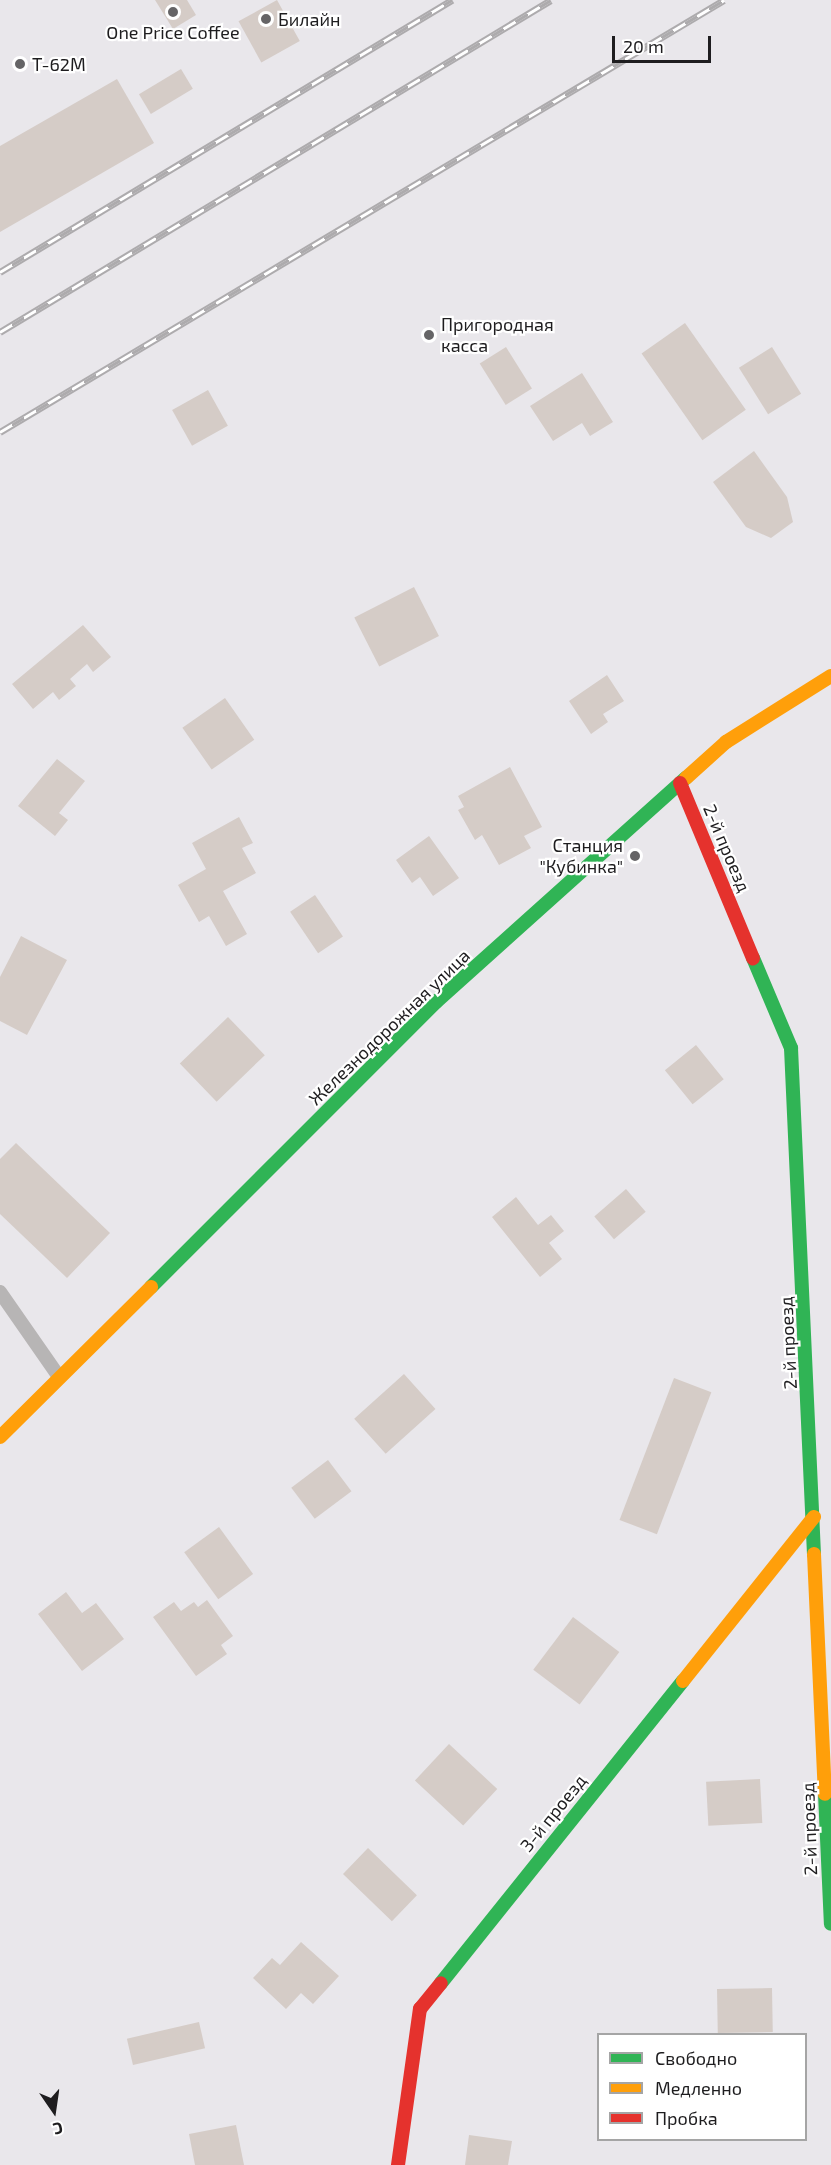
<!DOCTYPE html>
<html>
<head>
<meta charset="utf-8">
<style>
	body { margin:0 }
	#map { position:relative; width:831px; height:2165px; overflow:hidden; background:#e9e7eb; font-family:"Exo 2",sans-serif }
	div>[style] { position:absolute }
	.building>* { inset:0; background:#d5ccc7; transform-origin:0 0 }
	.lane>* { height:14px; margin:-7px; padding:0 7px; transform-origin:7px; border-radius:7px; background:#b7b5b5 }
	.fast>* { height:14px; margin:-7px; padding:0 7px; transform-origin:7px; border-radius:7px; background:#30b455 }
	.slow>* { height:14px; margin:-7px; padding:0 7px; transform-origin:7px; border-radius:7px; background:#ff9f0a }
	.jam>* { height:14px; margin:-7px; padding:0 7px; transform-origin:7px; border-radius:7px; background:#e5322d }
	.rail>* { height:7px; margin-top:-3.5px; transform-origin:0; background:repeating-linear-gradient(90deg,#fff 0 14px,#adabad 0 28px); box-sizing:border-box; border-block:2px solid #adabad }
	.dots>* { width:16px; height:16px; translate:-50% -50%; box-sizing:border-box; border:3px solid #fff; border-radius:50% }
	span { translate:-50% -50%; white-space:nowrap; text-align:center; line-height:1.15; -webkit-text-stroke:4.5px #fff; paint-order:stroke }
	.poi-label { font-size:18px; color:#1e1d1f }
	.left { translate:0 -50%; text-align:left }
	.right { translate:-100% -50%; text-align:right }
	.street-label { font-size:18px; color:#1e1d1f }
	.legend { position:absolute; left:597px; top:2033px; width:210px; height:108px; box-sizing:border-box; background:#fff; border:2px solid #a5a5a5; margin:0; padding:8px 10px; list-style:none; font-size:18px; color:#1e1d1f }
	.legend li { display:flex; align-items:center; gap:12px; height:30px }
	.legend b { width:30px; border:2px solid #a5a5a5 }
	.north { position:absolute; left:24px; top:2081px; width:60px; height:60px; -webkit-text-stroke:4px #fff; paint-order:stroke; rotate:167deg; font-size:16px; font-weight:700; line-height:24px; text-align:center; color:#1e1d1f }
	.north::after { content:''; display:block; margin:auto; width:21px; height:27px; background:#1e1d1f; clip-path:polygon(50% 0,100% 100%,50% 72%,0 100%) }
	.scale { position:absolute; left:612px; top:36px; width:99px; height:27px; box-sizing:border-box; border:3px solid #1e1d1f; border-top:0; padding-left:8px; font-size:18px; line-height:21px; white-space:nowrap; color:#1e1d1f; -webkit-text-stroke:4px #fff; paint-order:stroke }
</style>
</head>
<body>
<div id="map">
	<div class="building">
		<div style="clip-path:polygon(155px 0,187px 0,196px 15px,173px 29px)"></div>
		<div style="left:277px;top:0;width:47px;height:44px;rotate:61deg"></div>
		<div style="left:181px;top:69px;width:23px;height:49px;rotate:59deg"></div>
		<div style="clip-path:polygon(117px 79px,154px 143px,0 232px,0 146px)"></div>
		<div style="left:685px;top:323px;width:106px;height:53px;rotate:55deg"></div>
		<div style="left:506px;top:347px;width:49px;height:31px;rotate:58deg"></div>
		<div style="left:772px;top:347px;width:55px;height:39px;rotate:58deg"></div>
		<div style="clip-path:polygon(582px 373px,613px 422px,590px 436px,582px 423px,553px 441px,530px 406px)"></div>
		<div style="left:208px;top:390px;width:41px;height:41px;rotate:61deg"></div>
		<div style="clip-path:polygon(754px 451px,787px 497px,793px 522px,771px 538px,746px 527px,713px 482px)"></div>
		<div style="left:414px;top:587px;width:55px;height:67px;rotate:63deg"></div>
		<div style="clip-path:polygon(83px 625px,111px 657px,93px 672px,87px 664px,70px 679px,76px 686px,59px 700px,53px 692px,33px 709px,12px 684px)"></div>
		<div style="clip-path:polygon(607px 675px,624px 701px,603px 714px,608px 722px,591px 734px,569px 701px)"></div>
		<div style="left:225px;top:698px;width:51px;height:52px;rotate:55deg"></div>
		<div style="clip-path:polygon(57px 759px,85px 781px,59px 813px,68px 820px,55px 836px,18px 806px)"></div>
		<div style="clip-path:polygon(510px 767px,542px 827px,524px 836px,531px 848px,499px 865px,482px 835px,475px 840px,458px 810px,464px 807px,458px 796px)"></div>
		<div style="clip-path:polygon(239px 817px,253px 843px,242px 848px,256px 873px,223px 891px,247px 934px,226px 946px,209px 916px,199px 922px,178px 885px,206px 869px,192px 843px)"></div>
		<div style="clip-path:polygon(429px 836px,459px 878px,433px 896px,420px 877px,412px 883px,396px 860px)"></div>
		<div style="left:315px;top:895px;width:50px;height:30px;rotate:56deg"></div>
		<div style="clip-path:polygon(21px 936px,67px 960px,27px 1035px,0 1021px,0 977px)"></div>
		<div style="left:228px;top:1017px;width:53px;height:67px;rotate:46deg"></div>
		<div style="left:696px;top:1045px;width:44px;height:40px;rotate:51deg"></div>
		<div style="clip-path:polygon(16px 1143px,110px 1233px,67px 1278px,0 1214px,0 1159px)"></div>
		<div style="left:626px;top:1189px;width:30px;height:42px;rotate:49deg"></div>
		<div style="clip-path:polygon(516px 1197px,538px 1225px,551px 1215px,564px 1231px,549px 1243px,562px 1259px,540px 1277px,492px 1217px)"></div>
		<div style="left:404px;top:1374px;width:47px;height:67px;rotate:48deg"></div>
		<div style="left:674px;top:1378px;width:40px;height:152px;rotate:21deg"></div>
		<div style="left:328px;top:1460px;width:39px;height:46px;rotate:53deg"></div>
		<div style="left:219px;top:1527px;width:58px;height:43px;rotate:54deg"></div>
		<div style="clip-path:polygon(66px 1592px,82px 1613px,96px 1603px,124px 1639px,82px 1671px,38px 1614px)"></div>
		<div style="clip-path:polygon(207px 1600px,233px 1636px,221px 1645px,227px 1654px,196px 1676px,153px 1617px,174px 1602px,181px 1611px,194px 1602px,198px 1607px)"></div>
		<div style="left:573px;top:1617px;width:58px;height:66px;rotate:37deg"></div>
		<div style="left:449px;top:1744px;width:66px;height:50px;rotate:43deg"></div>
		<div style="left:760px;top:1779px;width:44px;height:54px;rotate:87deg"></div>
		<div style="left:368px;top:1848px;width:68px;height:36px;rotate:44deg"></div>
		<div style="clip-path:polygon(301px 1942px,339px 1976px,313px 2004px,301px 1993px,286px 2009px,253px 1978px,272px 1958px,280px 1965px)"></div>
		<div style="left:772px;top:1988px;width:44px;height:55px;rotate:89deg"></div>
		<div style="left:199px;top:2022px;width:27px;height:74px;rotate:77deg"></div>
		<div style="clip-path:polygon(236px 2125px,244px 2165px,195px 2165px,189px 2134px)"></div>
		<div style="clip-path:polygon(469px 2135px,512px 2141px,508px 2165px,465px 2165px)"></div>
	</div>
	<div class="lane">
		<div style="left:0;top:1292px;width:103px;rotate:55.2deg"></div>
	</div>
	<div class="fast">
		<div style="left:753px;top:958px;width:98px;rotate:67.1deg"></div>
		<div style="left:791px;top:1048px;width:507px;rotate:87.4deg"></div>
		<div style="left:151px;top:1287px;width:403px;rotate:-45deg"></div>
		<div style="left:436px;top:1002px;width:336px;rotate:-41.9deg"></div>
		<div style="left:825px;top:1794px;width:130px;rotate:87.4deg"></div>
		<div style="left:441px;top:1983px;width:387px;rotate:-51.3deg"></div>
	</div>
	<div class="slow">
		<div style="left:686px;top:778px;width:54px;rotate:-42deg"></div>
		<div style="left:726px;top:742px;width:124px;rotate:-32.2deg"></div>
		<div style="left:0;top:1437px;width:213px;rotate:-44.8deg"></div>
		<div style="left:814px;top:1554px;width:240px;rotate:87.4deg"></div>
		<div style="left:683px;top:1681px;width:210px;rotate:-51.4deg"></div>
	</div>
	<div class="jam">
		<div style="left:680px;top:783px;width:190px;rotate:67.4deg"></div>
		<div style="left:398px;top:2165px;width:158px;rotate:-82deg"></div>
		<div style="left:420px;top:2009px;width:33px;rotate:-51deg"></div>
	</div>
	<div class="rail">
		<div style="left:0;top:272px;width:528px;rotate:-31.04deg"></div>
		<div style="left:0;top:332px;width:643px;rotate:-31.07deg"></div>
		<div style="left:0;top:432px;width:843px;rotate:-30.82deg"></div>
	</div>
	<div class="dots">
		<div style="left:173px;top:12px;background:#656466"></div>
		<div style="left:266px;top:19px;background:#656466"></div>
		<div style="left:20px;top:64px;background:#656466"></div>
		<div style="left:429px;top:335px;background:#656466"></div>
		<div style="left:635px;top:856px;background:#656466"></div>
	</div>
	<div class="poi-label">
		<span class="left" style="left:278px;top:19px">Билайн</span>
		<span style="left:173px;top:32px">One Price Coffee</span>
		<span class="left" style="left:32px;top:64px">Т-62М</span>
		<span class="left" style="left:441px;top:335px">Пригородная<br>касса</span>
		<span class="right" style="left:623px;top:856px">Станция<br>"Кубинка"</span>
	</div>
	<div class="street-label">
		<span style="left:727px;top:848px;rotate:67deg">2-й проезд</span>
		<span style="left:389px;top:1027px;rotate:-44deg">Железнодорожная улица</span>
		<span style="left:788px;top:1343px;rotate:-93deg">2-й проезд</span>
		<span style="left:553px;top:1813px;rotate:-51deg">3-й проезд</span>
		<span style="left:809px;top:1829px;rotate:-92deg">2-й проезд</span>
	</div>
	<ul class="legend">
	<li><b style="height:8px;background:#30b455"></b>Свободно</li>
	<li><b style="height:8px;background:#ff9f0a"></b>Медленно</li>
	<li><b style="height:8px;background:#e5322d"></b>Пробка</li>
	</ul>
	<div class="north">С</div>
	<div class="scale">20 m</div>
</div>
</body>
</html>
